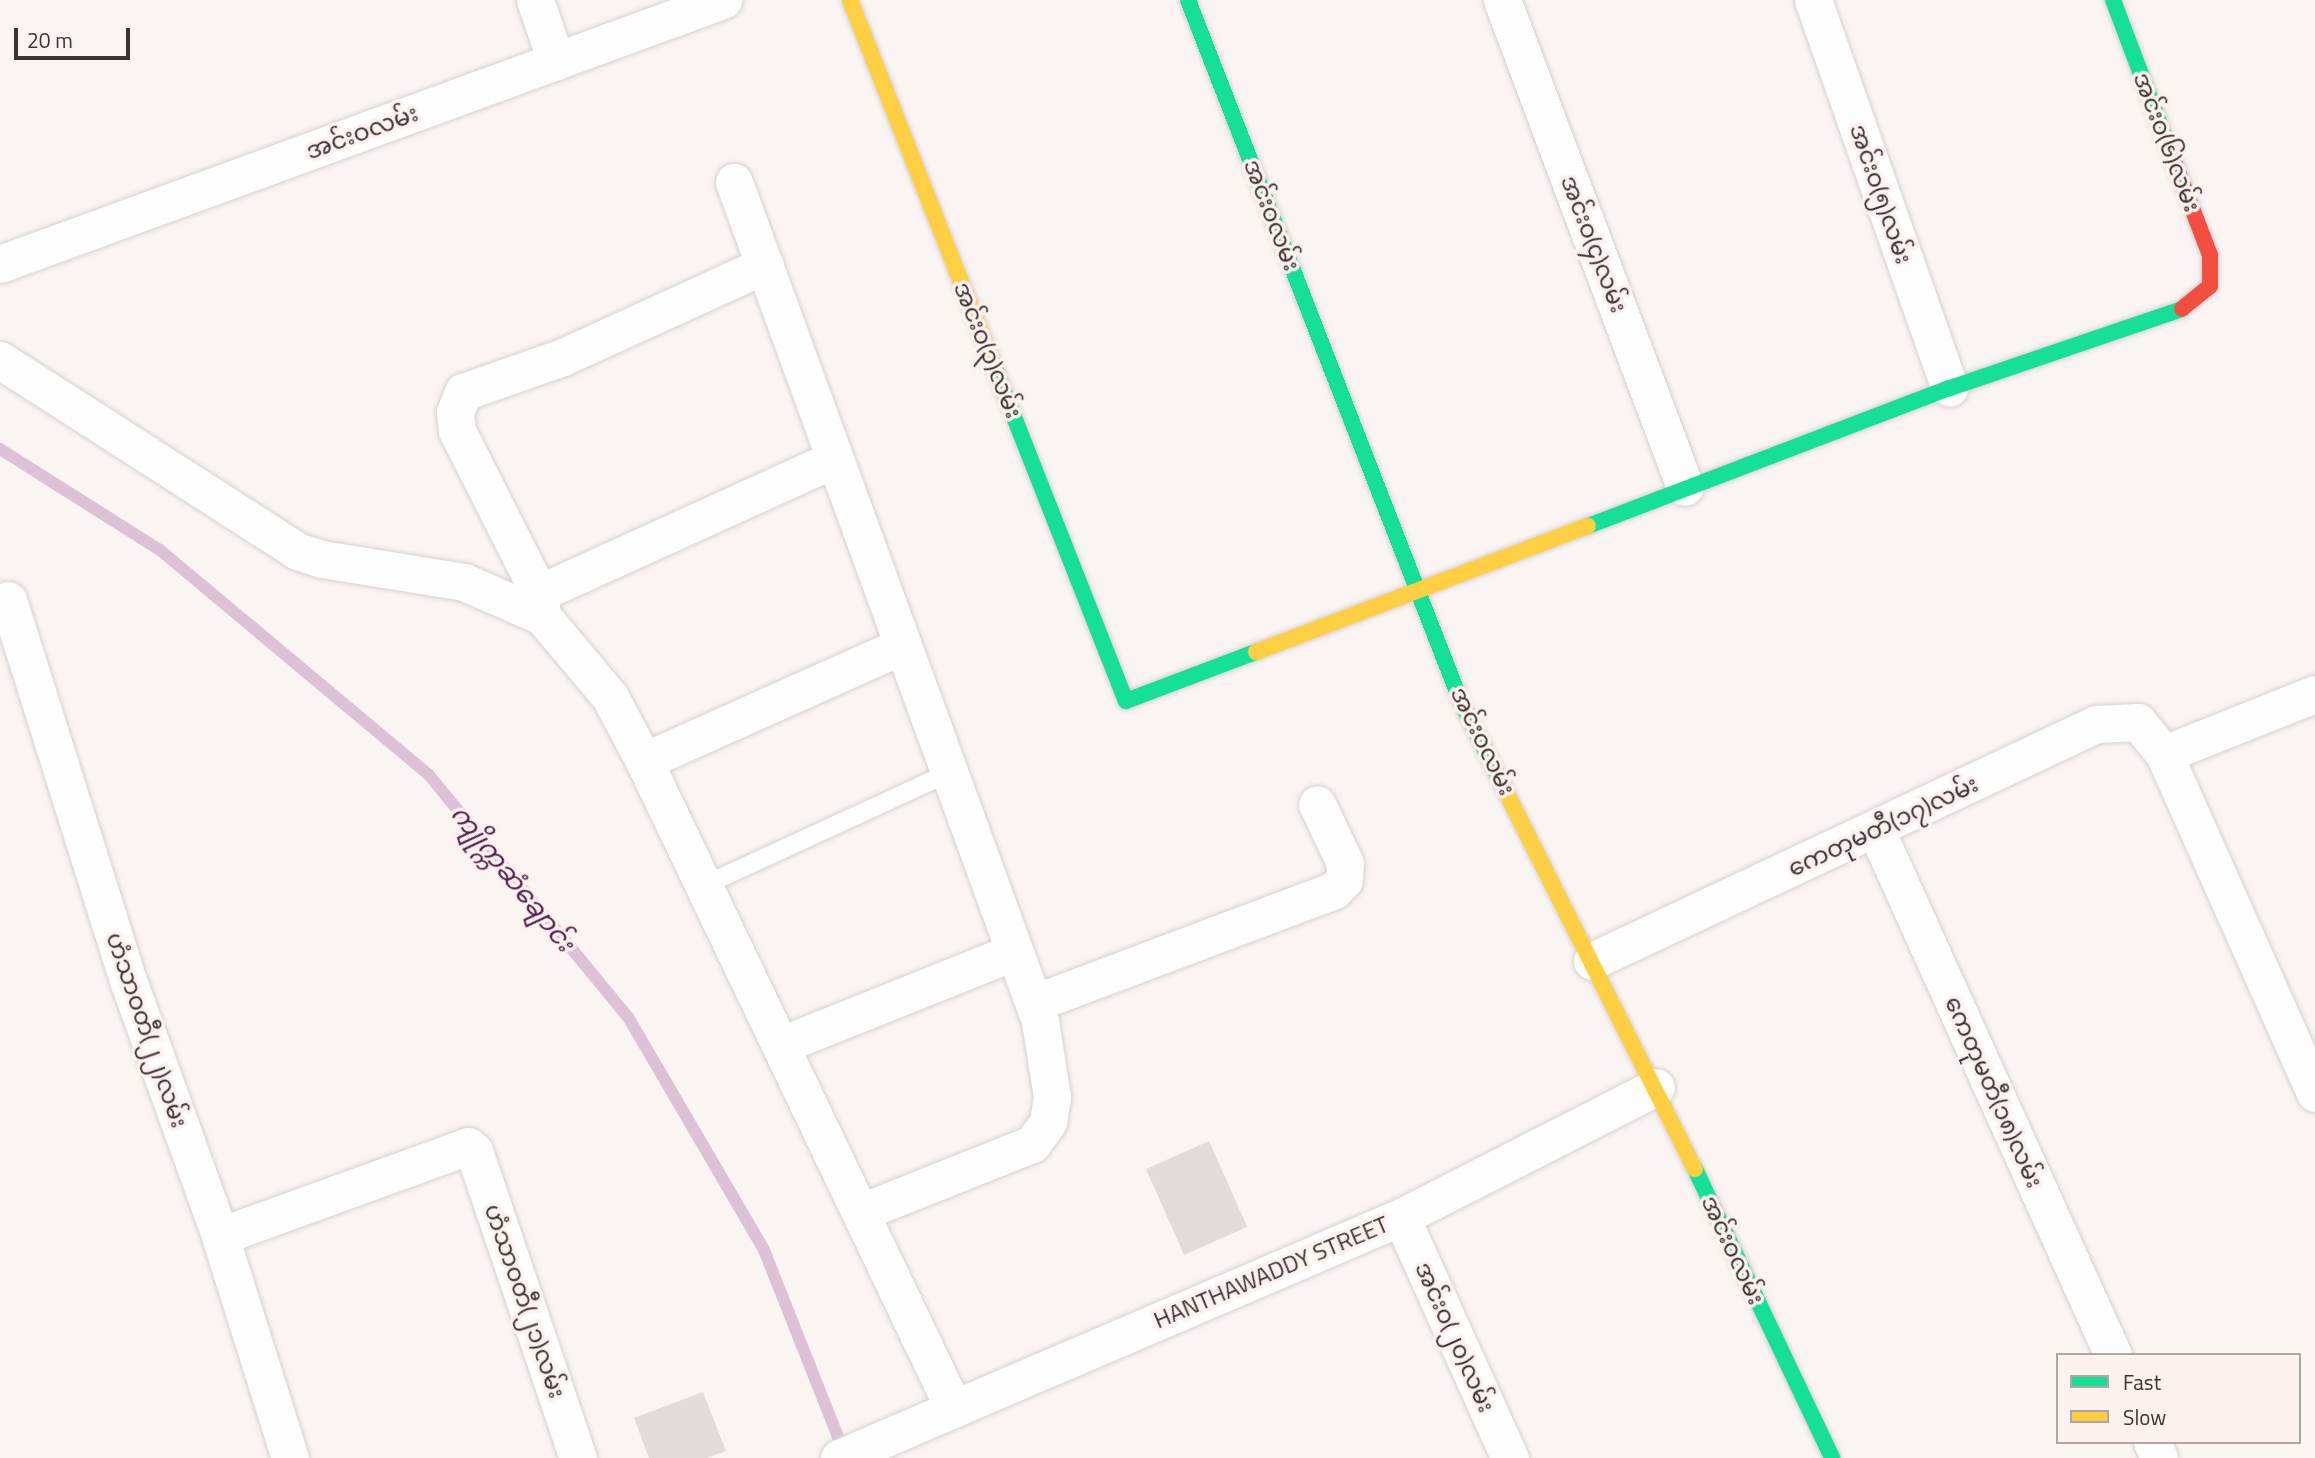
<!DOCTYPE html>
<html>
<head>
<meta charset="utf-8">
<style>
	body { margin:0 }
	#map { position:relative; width:2315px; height:1458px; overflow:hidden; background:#faf4f3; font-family:"Titillium Web","Noto Sans Myanmar",sans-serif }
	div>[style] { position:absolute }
	.stream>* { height:12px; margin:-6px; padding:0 6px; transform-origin:6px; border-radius:6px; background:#ddc2d6 }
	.building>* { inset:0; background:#e1dbdb; transform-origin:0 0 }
	.roads { filter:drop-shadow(0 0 2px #d7d0cf) drop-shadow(0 0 2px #d7d0cf) }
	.lane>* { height:18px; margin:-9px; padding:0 9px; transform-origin:9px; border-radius:9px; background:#fefdfd }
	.street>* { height:37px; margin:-18.5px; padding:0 18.5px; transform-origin:18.5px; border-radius:18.5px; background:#fefdfd }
	.fast>* { height:16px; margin:-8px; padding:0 8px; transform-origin:8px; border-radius:8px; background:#16e098 }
	.slow>* { height:16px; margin:-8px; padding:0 8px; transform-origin:8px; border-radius:8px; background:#ffcf43 }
	.jam>* { height:16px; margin:-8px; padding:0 8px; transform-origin:8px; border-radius:8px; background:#f24e42 }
	span { translate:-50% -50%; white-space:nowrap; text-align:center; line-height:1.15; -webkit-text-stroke:7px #fdf1f0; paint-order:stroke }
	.street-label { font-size:24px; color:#3b3333 }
	.water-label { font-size:26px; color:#4c1f46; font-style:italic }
	.legend { position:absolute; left:2056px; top:1353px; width:245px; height:91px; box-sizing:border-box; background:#fdf1f0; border:2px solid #afa5a4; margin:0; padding:9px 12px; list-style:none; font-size:21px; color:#3b3333 }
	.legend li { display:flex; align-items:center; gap:14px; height:35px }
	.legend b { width:35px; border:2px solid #afa5a4 }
	.scale { position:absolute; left:14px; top:28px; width:116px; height:32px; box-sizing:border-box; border:4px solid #3b3333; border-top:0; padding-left:9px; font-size:21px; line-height:24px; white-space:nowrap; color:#3b3333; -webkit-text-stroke:5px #fdf1f0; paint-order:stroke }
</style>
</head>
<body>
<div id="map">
	<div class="stream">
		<div style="left:0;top:449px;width:189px;rotate:32.3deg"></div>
		<div style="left:160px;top:550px;width:351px;rotate:39.9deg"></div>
		<div style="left:429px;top:775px;width:313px;rotate:50.6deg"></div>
		<div style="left:628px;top:1017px;width:270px;rotate:59.7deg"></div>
		<div style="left:764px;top:1250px;width:217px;rotate:68.4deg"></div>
	</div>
	<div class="building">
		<div style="left:1209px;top:1141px;width:94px;height:69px;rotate:66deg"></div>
		<div style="clip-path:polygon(703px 1392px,726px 1451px,706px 1458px,649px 1458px,634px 1418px)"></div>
	</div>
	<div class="roads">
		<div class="lane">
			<div style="left:705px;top:885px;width:268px;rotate:-24.7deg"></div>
		</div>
		<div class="street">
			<div style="left:535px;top:0;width:65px;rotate:71deg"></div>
			<div style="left:1502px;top:0;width:520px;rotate:69.41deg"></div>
			<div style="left:1813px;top:0;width:411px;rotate:70.6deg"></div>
			<div style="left:734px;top:182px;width:893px;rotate:69.96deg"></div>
			<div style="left:1040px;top:1021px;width:77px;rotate:81deg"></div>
			<div style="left:1052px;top:1097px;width:25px;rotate:99deg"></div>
			<div style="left:1048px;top:1122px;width:27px;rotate:126deg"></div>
			<div style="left:1032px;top:1144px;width:184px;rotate:158.3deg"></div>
			<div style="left:0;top:264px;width:770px;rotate:-20.06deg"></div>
			<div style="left:0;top:360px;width:353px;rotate:32.7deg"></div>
			<div style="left:297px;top:551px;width:26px;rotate:18deg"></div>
			<div style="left:322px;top:559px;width:144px;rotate:9.2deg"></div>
			<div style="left:464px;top:582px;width:85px;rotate:23.6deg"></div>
			<div style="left:542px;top:616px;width:106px;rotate:50deg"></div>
			<div style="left:610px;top:697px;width:72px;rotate:62deg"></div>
			<div style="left:644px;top:761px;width:718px;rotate:64.43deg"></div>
			<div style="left:539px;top:593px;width:324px;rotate:-24.4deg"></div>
			<div style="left:8px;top:600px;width:402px;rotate:72.5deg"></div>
			<div style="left:129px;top:983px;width:269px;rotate:70.2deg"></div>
			<div style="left:220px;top:1236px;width:233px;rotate:72.5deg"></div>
			<div style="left:542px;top:616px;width:23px;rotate:-97deg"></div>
			<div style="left:539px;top:593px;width:182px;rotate:-116.8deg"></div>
			<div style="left:457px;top:431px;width:19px;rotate:-96deg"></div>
			<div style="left:455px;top:412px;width:22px;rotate:-68deg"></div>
			<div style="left:463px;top:392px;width:106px;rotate:-19.3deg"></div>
			<div style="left:563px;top:357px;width:222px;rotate:-24.5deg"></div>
			<div style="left:2164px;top:754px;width:371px;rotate:66deg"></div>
			<div style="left:644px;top:761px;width:282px;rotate:-24.1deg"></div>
			<div style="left:1876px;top:830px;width:576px;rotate:65.7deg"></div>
			<div style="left:1592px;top:961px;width:557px;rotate:-25.18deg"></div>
			<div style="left:2096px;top:724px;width:42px;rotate:-2.7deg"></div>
			<div style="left:2138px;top:722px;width:41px;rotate:50.9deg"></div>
			<div style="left:2164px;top:754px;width:162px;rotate:-21.7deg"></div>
			<div style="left:1034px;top:1003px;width:321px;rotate:-20.6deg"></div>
			<div style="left:1334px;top:890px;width:14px;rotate:-45deg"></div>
			<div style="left:1344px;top:880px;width:17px;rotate:-87deg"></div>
			<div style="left:1345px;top:863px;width:65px;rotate:-115.4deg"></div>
			<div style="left:781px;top:1045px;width:251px;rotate:-21.8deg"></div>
			<div style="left:1401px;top:1217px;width:265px;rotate:65.7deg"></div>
			<div style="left:220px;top:1236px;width:264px;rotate:-19.9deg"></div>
			<div style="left:468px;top:1146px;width:8px;rotate:40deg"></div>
			<div style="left:474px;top:1151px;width:324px;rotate:71.3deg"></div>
			<div style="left:2152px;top:1442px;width:17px;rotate:66deg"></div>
			<div style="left:839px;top:1458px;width:611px;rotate:-23.21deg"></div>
			<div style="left:1401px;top:1217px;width:286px;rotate:-27deg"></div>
		</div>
		<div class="fast">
			<div style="left:1188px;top:0;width:753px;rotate:68.75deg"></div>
			<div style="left:1461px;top:702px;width:98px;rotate:63.4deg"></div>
			<div style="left:2113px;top:0;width:150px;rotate:69.3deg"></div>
			<div style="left:988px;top:351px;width:376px;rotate:68.5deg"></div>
			<div style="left:1126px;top:701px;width:139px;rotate:-20.7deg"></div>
			<div style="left:1588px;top:526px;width:387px;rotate:-20.9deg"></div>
			<div style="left:1950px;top:388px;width:245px;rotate:-18.8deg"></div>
			<div style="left:1695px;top:1169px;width:320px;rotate:64.6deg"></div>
		</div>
		<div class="slow">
			<div style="left:850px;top:0;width:377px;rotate:68.5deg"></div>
			<div style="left:1256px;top:652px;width:355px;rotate:-20.8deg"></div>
			<div style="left:1505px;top:790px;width:424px;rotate:63.4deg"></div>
		</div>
		<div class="jam">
			<div style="left:2166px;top:140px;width:123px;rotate:69.1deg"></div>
			<div style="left:2210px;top:255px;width:31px;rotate:90deg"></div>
			<div style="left:2210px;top:286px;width:36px;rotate:141deg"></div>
		</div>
	</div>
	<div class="street-label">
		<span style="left:362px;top:132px;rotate:-20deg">အင်းဝလမ်း</span>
		<span style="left:2167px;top:142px;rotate:69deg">အင်းဝ(၆)လမ်း</span>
		<span style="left:1881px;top:194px;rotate:71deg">အင်းဝ(၅)လမ်း</span>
		<span style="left:1272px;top:215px;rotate:69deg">အင်းဝလမ်း</span>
		<span style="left:1594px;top:244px;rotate:69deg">အင်းဝ(၄)လမ်း</span>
		<span style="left:988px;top:350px;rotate:68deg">အင်းဝ(၃)လမ်း</span>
		<span style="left:1483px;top:741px;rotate:64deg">အင်းဝလမ်း</span>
		<span style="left:1883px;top:826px;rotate:-25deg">ကေတုမတီ(၁၇)လမ်း</span>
		<span style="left:147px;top:1030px;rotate:71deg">ဟံသာဝတီ(၂၂)လမ်း</span>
		<span style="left:1994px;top:1092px;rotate:66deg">ကေတုမတီ(၁၈)လမ်း</span>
		<span style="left:1733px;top:1250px;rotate:65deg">အင်းဝလမ်း</span>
		<span style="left:1271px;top:1272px;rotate:-23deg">HANTHAWADDY STREET</span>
		<span style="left:525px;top:1301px;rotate:71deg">ဟံသာဝတီ(၂၁)လမ်း</span>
		<span style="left:1455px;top:1337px;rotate:66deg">အင်းဝ(၂၀)လမ်း</span>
	</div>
	<div class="water-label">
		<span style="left:513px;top:878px;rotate:51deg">ကျိုက္ကဆံချောင်း</span>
	</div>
	<ul class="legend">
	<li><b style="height:9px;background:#16e098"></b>Fast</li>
	<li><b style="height:9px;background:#ffcf43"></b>Slow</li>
	</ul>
	<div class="scale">20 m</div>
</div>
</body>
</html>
